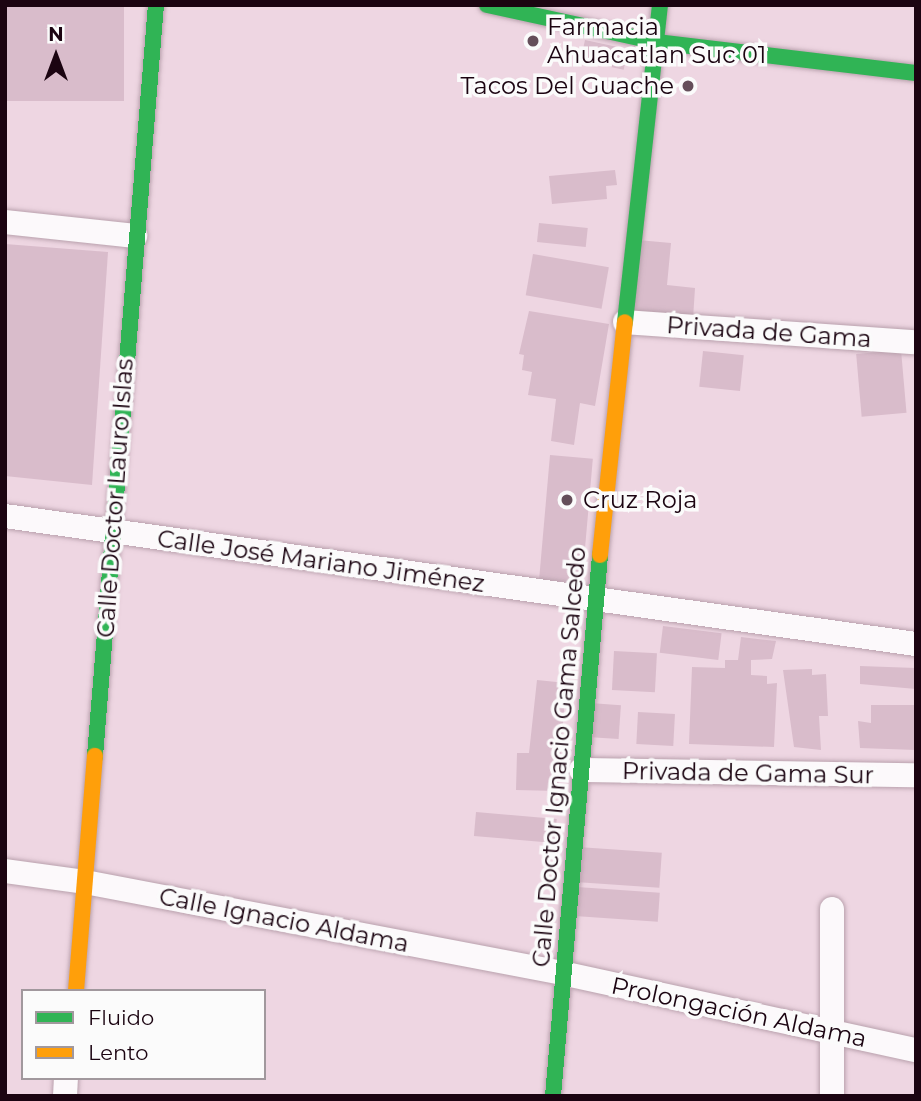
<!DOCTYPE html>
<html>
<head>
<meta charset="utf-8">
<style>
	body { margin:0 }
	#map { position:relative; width:921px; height:1101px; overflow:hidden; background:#eed6e2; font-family:Montserrat,sans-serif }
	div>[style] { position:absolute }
	.building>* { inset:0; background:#d9bccb; transform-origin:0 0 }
	.roads { filter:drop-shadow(0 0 2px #b9a1ad) drop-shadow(0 0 2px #b9a1ad) }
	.street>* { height:24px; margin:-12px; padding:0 12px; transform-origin:12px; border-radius:12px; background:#fcf9fb }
	.fast>* { height:16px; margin:-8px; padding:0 8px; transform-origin:8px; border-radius:8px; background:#30b455 }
	.slow>* { height:16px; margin:-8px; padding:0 8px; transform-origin:8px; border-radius:8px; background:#ff9f0a }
	.dots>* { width:19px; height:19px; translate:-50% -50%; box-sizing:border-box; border:4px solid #fbfbfb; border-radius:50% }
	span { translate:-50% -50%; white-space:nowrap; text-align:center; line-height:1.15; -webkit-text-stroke:7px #fbfbfb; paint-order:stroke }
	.poi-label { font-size:24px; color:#1b0411 }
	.left { translate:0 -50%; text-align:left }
	.right { translate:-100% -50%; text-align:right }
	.street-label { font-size:24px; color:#1b0411 }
	.frame { position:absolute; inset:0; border:7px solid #1b0411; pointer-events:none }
	.legend { position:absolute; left:21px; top:989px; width:245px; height:91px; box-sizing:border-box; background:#fbfbfb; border:2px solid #a1989d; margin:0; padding:9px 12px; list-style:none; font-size:21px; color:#1b0411 }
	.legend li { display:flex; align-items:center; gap:14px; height:35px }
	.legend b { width:35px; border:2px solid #a1989d }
	.north { position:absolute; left:21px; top:21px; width:70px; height:70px; -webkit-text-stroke:5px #fbfbfb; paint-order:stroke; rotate:0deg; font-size:19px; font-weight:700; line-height:28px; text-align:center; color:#1b0411 }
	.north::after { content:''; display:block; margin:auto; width:24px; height:32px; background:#1b0411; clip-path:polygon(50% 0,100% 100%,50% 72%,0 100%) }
</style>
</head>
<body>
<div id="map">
	<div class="building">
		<div style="left:5px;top:5px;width:119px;height:96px"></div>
		<div style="left:585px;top:40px;width:44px;height:21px;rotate:12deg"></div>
		<div style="clip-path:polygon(615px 170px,617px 185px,606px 186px,607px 199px,552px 204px,549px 176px)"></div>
		<div style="left:539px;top:223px;width:49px;height:19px;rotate:6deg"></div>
		<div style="clip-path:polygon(638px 240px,671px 243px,667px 285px,695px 288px,693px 319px,630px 313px)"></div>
		<div style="clip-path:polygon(5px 244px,108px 252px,92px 485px,5px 476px)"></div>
		<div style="left:533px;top:254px;width:77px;height:42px;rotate:10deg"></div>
		<div style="clip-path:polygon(529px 311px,609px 324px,595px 406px,580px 403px,574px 445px,551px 441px,556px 399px,528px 395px,532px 372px,522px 370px,524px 355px,519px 354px)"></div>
		<div style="left:901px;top:350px;width:63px;height:45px;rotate:85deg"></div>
		<div style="left:703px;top:351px;width:41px;height:36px;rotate:6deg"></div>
		<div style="left:550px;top:455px;width:43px;height:125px;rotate:5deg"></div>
		<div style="left:663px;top:626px;width:59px;height:27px;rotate:7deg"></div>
		<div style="clip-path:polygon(741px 637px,776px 641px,772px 659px,751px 660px,751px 675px,767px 676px,767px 684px,777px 683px,774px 747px,689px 744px,692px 667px,725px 668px,725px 660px,738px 660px)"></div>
		<div style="left:614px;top:651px;width:43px;height:39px;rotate:3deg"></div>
		<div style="clip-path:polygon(860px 666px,916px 668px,916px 689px,860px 684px)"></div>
		<div style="clip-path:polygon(812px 669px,812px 675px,826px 674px,828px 716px,819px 716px,821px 750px,794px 747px,783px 670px)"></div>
		<div style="clip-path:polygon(537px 680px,566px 683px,558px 791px,516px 790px,517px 753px,529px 753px)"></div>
		<div style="left:590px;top:703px;width:31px;height:34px;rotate:4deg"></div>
		<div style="clip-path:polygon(871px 705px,916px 705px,916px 750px,860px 748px,858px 721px,871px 723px)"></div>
		<div style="left:638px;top:712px;width:37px;height:32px;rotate:3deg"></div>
		<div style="left:476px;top:812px;width:81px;height:24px;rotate:5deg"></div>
		<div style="left:578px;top:847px;width:84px;height:35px;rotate:4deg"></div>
		<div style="left:577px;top:887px;width:83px;height:29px;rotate:4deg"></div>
	</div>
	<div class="roads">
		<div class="street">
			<div style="left:5px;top:222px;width:131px;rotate:6.1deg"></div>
			<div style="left:625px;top:322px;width:289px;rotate:4deg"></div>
			<div style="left:5px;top:516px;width:920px;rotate:8deg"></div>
			<div style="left:581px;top:770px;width:335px;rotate:0.9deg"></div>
			<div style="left:5px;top:871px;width:81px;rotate:7.8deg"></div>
			<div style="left:85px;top:882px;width:486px;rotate:10.8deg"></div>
			<div style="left:562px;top:973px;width:362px;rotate:12.3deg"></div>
			<div style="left:832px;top:909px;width:187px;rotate:90deg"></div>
			<div style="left:65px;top:1096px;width:18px;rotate:-87deg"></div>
		</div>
		<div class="fast">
			<div style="left:487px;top:5px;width:173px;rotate:12.3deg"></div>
			<div style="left:656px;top:42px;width:262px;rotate:6.8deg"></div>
			<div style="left:625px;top:322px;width:319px;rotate:-83.7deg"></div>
			<div style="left:95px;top:756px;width:753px;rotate:-85.36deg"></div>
			<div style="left:553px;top:1096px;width:543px;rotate:-85.03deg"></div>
		</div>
		<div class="slow">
			<div style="left:600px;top:555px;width:234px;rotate:-83.9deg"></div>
			<div style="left:76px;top:991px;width:236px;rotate:-85.4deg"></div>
		</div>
	</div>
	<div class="dots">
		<div style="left:533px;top:41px;background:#654e5a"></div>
		<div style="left:688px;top:86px;background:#654e5a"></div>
		<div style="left:567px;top:500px;background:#654e5a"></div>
	</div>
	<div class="poi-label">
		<span class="left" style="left:547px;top:41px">Farmacia<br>Ahuacatlan Suc 01</span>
		<span class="right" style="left:674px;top:86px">Tacos Del Guache</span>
		<span class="left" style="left:583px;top:500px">Cruz Roja</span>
	</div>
	<div class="street-label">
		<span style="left:769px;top:332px;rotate:4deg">Privada de Gama</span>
		<span style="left:115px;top:498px;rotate:-86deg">Calle Doctor Lauro Islas</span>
		<span style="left:321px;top:561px;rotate:8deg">Calle José Mariano Jiménez</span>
		<span style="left:559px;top:757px;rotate:-85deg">Calle Doctor Ignacio Gama Salcedo</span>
		<span style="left:748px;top:773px;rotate:1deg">Privada de Gama Sur</span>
		<span style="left:284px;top:920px;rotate:11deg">Calle Ignacio Aldama</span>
		<span style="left:739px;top:1012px;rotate:12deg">Prolongación Aldama</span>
	</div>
	<div class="frame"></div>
	<ul class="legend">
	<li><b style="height:9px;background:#30b455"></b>Fluido</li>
	<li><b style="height:9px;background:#ff9f0a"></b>Lento</li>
	</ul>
	<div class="north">N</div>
</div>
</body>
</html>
